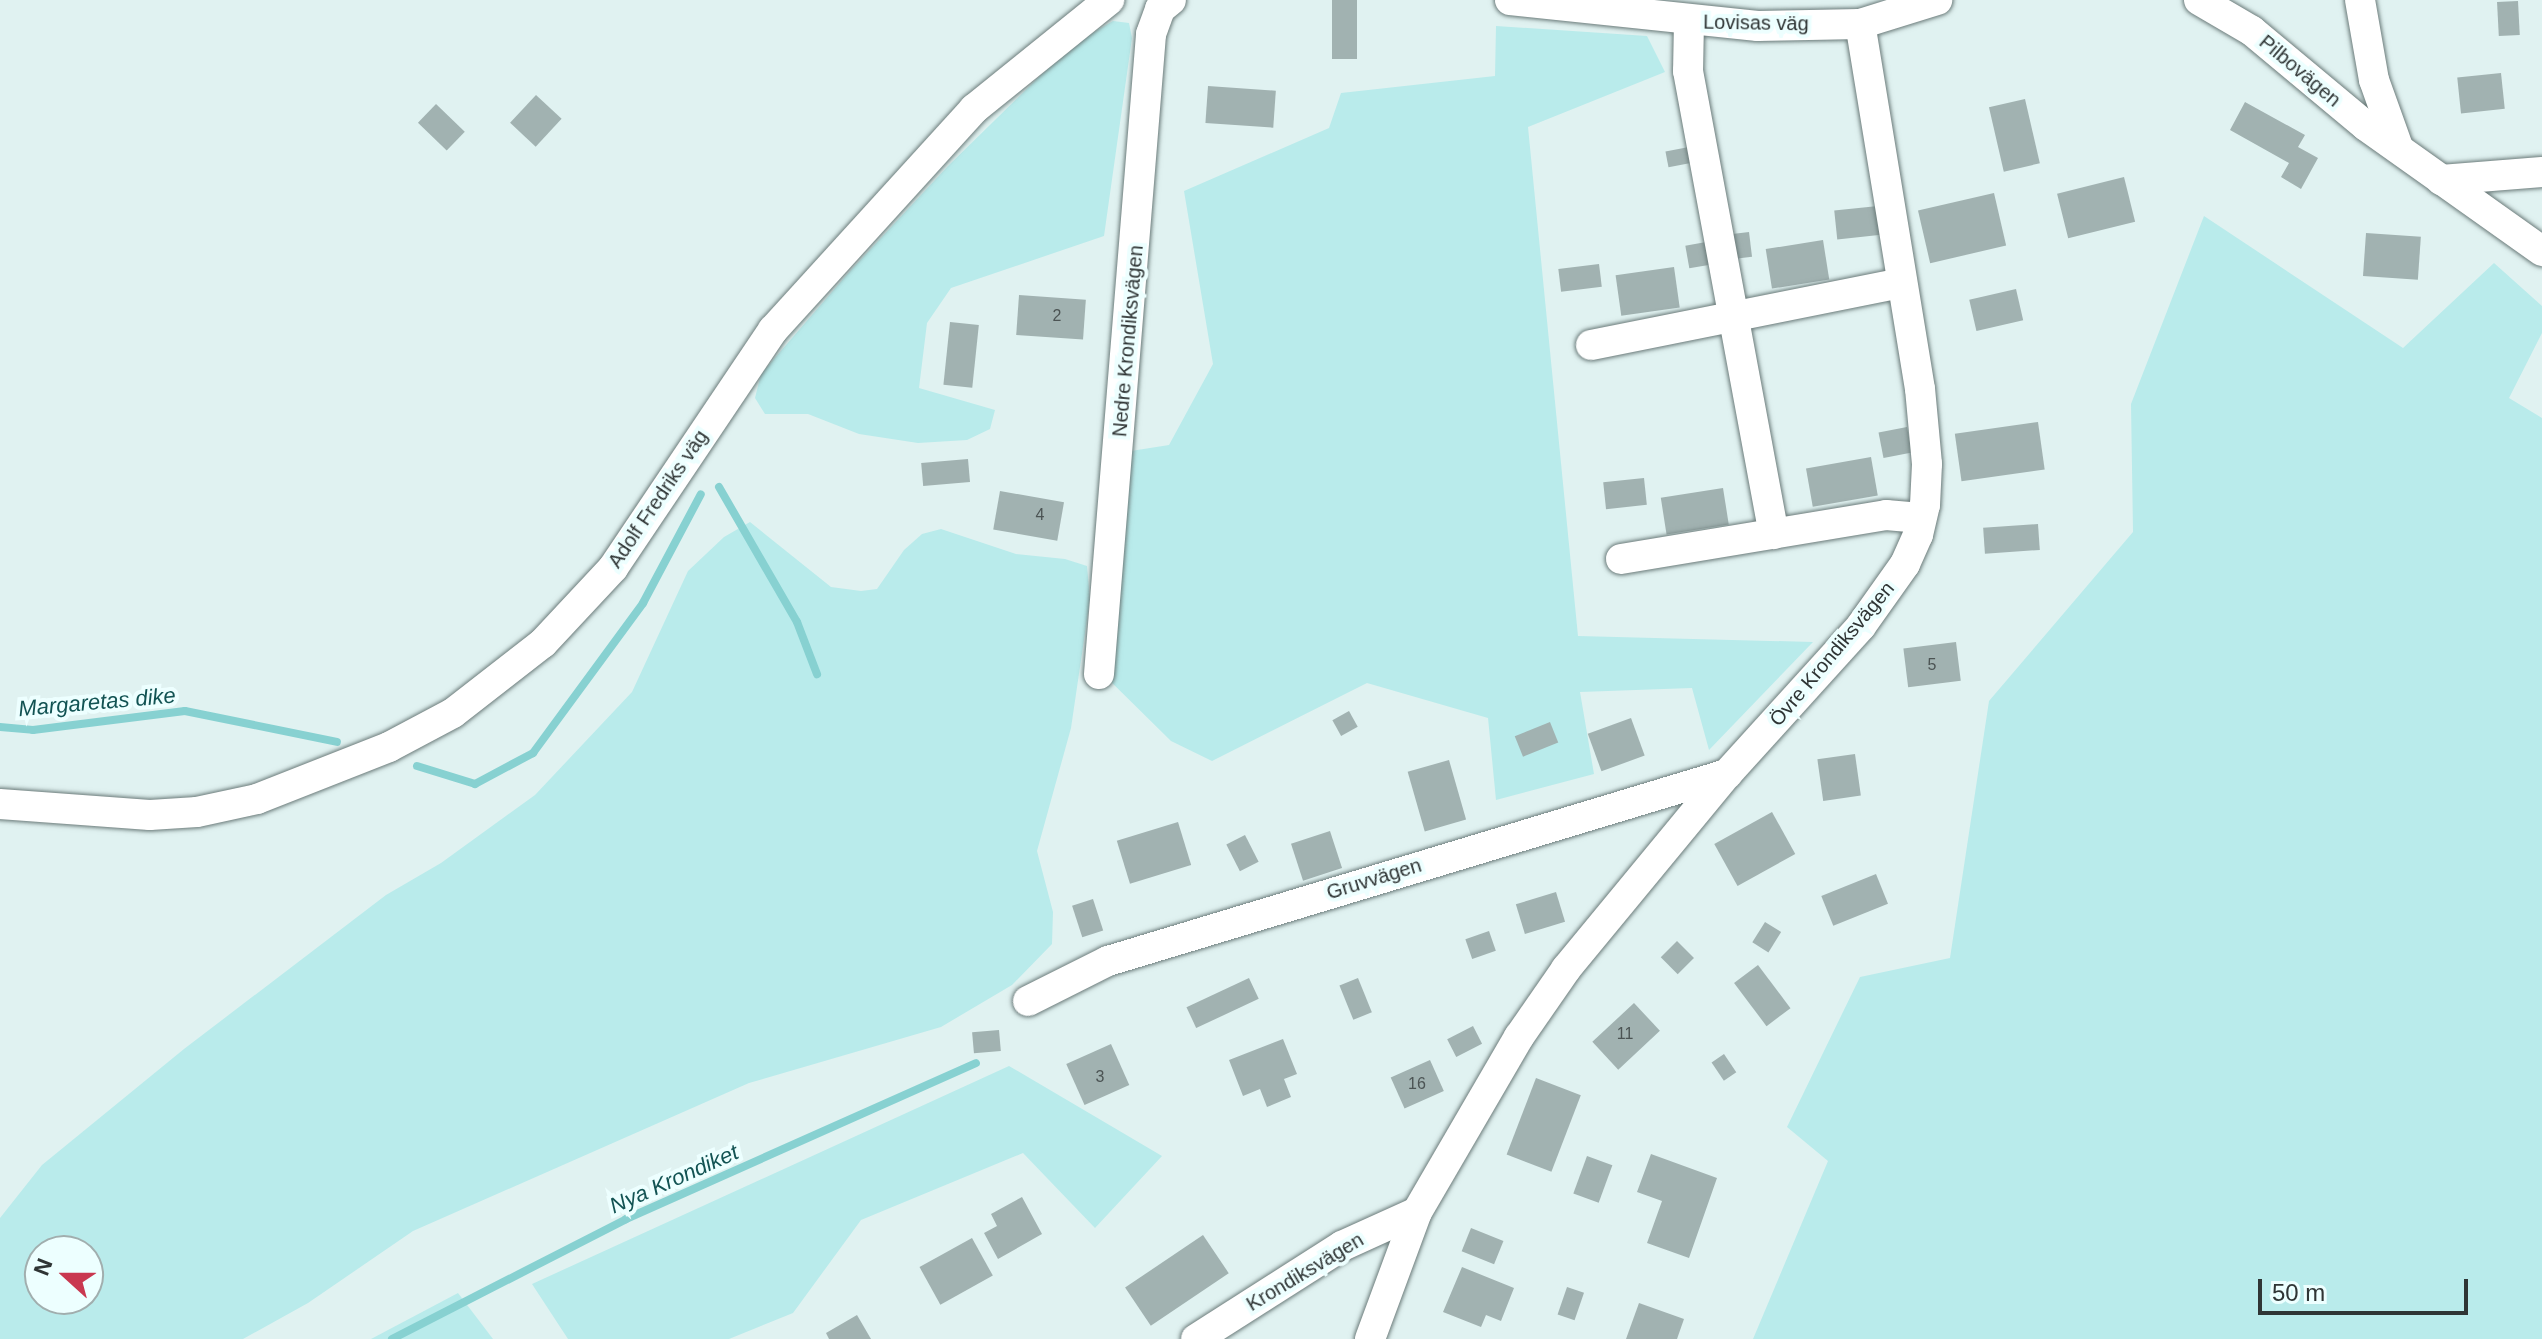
<!DOCTYPE html>
<html>
<head>
<meta charset="utf-8">
<style>
	body { margin:0 }
	#map { position:relative; width:2542px; height:1339px; overflow:hidden; background:#e0f2f1; font-family:Helvetica,sans-serif }
	div>[style] { position:absolute }
	.green>* { inset:0; background:#b9ebeb }
	.stream>* { height:8px; margin:-4px; padding:0 4px; transform-origin:4px; border-radius:4px; background:#87d1d1 }
	.building>* { inset:0; background:#a1b2b1; transform-origin:0 0 }
	.roads { filter:drop-shadow(0 0 2px #6b7b7a) drop-shadow(0 0 2px #6b7b7a) }
	.minor>* { height:30px; margin:-15px; padding:0 15px; transform-origin:15px; border-radius:15px; background:#fff }
	span { translate:-50% -50%; white-space:nowrap; text-align:center; line-height:1.15; -webkit-text-stroke:8px #edffff; paint-order:stroke }
	.number-label { font-size:16px; color:#4c5454 }
	.number-label span { -webkit-text-stroke-width:0 }
	.street-label { font-size:20px; color:#2f3535 }
	.water-label { font-size:22px; color:#125353; font-style:italic }
	.north { position:absolute; left:24px; top:1235px; width:80px; height:80px; box-sizing:border-box; background:#edffff; border:2px solid #a1aeae; border-radius:50%; rotate:291deg; font-size:22px; font-weight:700; line-height:32px; text-align:center; color:#2f3535 }
	.north::after { content:''; display:block; margin:auto; width:28px; height:36px; background:#c93850; clip-path:polygon(50% 0,100% 100%,50% 72%,0 100%) }
	.scale { position:absolute; left:2258px; top:1279px; width:210px; height:36px; box-sizing:border-box; border:4px solid #2f3535; border-top:0; padding-left:10px; font-size:24px; line-height:28px; white-space:nowrap; color:#2f3535; -webkit-text-stroke:6px #edffff; paint-order:stroke }
</style>
</head>
<body>
<div id="map">
	<div class="green">
		<div style="clip-path:polygon(1113px 21px,1129px 23px,1132px 38px,1104px 236px,951px 288px,927px 323px,919px 388px,995px 410px,990px 429px,967px 440px,918px 443px,859px 434px,808px 414px,765px 414px,755px 398px,761px 374px,850px 271px,948px 166px,1043px 73px,1089px 35px)"></div>
		<div style="clip-path:polygon(1496px 26px,1647px 36px,1665px 72px,1528px 127px,1578px 636px,1813px 642px,1709px 750px,1692px 688px,1580px 692px,1594px 774px,1496px 800px,1488px 718px,1367px 683px,1212px 761px,1171px 741px,1102px 673px,1131px 451px,1169px 445px,1213px 364px,1184px 191px,1329px 128px,1341px 93px,1495px 76px)"></div>
		<div style="clip-path:polygon(2204px 216px,2403px 348px,2494px 263px,2542px 306px,2542px 333px,2509px 398px,2542px 418px,2542px 1339px,1753px 1339px,1828px 1161px,1787px 1127px,1860px 977px,1950px 958px,1989px 701px,2133px 532px,2131px 404px)"></div>
		<div style="clip-path:polygon(evenodd,750px 522px,831px 587px,861px 591px,877px 589px,904px 550px,922px 534px,941px 529px,1016px 554px,1065px 559px,1087px 566px,1090px 599px,1071px 728px,1037px 851px,1053px 912px,1052px 944px,1012px 985px,941px 1027px,749px 1083px,413px 1231px,308px 1303px,243px 1339px,0 1339px,0 1218px,42px 1165px,184px 1049px,386px 895px,441px 863px,535px 795px,632px 692px,688px 571px,724px 537px,750px 522px,40px 1251px,88px 1251px,88px 1299px,40px 1299px,40px 1251px)"></div>
		<div style="clip-path:polygon(1009px 1066px,1162px 1156px,1095px 1228px,1023px 1153px,861px 1220px,793px 1313px,729px 1339px,568px 1339px,532px 1284px)"></div>
		<div style="clip-path:polygon(458px 1293px,493px 1339px,371px 1339px)"></div>
	</div>
	<div class="stream">
		<div style="left:719px;top:487px;width:156px;rotate:60deg"></div>
		<div style="left:797px;top:622px;width:56px;rotate:69deg"></div>
		<div style="left:0;top:727px;width:33px;rotate:5deg"></div>
		<div style="left:33px;top:730px;width:153px;rotate:-7.1deg"></div>
		<div style="left:185px;top:711px;width:155px;rotate:11.5deg"></div>
		<div style="left:417px;top:766px;width:61px;rotate:17.2deg"></div>
		<div style="left:475px;top:784px;width:66px;rotate:-28.1deg"></div>
		<div style="left:533px;top:753px;width:186px;rotate:-53.7deg"></div>
		<div style="left:643px;top:603px;width:123px;rotate:-62deg"></div>
		<div style="left:392px;top:1339px;width:263px;rotate:-27.1deg"></div>
		<div style="left:626px;top:1219px;width:383px;rotate:-24deg"></div>
	</div>
	<div class="building">
		<div style="left:1332px;top:0;width:25px;height:59px"></div>
		<div style="left:2518px;top:1px;width:34px;height:21px;rotate:87deg"></div>
		<div style="left:2501px;top:73px;width:36px;height:44px;rotate:84deg"></div>
		<div style="left:1208px;top:86px;width:68px;height:37px;rotate:4deg"></div>
		<div style="left:536px;top:95px;width:35px;height:38px;rotate:43deg"></div>
		<div style="left:2025px;top:99px;width:66px;height:37px;rotate:77deg"></div>
		<div style="clip-path:polygon(2245px 102px,2305px 135px,2298px 147px,2318px 158px,2301px 189px,2281px 177px,2289px 163px,2230px 130px)"></div>
		<div style="left:436px;top:104px;width:40px;height:26px;rotate:44deg"></div>
		<div style="left:1689px;top:147px;width:16px;height:24px;rotate:79deg"></div>
		<div style="left:2124px;top:177px;width:46px;height:69px;rotate:76deg"></div>
		<div style="left:1994px;top:193px;width:54px;height:78px;rotate:77deg"></div>
		<div style="left:1878px;top:206px;width:29px;height:44px;rotate:84deg"></div>
		<div style="left:1749px;top:232px;width:25px;height:23px;rotate:83deg"></div>
		<div style="left:2366px;top:233px;width:55px;height:43px;rotate:4deg"></div>
		<div style="left:1823px;top:240px;width:40px;height:58px;rotate:81deg"></div>
		<div style="left:1706px;top:242px;width:23px;height:21px;rotate:80deg"></div>
		<div style="left:1599px;top:264px;width:23px;height:41px;rotate:83deg"></div>
		<div style="left:1674px;top:267px;width:41px;height:59px;rotate:82deg"></div>
		<div style="left:2016px;top:289px;width:32px;height:48px;rotate:77deg"></div>
		<div style="left:1019px;top:295px;width:67px;height:40px;rotate:4deg"></div>
		<div style="left:950px;top:322px;width:29px;height:63px;rotate:6deg"></div>
		<div style="left:2038px;top:422px;width:48px;height:84px;rotate:82deg"></div>
		<div style="left:1907px;top:427px;width:26px;height:29px;rotate:79deg"></div>
		<div style="left:1871px;top:457px;width:39px;height:66px;rotate:80deg"></div>
		<div style="left:968px;top:459px;width:23px;height:47px;rotate:85deg"></div>
		<div style="left:1644px;top:478px;width:27px;height:41px;rotate:84deg"></div>
		<div style="left:1723px;top:488px;width:37px;height:63px;rotate:81deg"></div>
		<div style="left:1000px;top:491px;width:65px;height:39px;rotate:10deg"></div>
		<div style="left:2038px;top:524px;width:26px;height:55px;rotate:86deg"></div>
		<div style="left:1956px;top:642px;width:39px;height:53px;rotate:83deg"></div>
		<div style="left:1349px;top:711px;width:18px;height:19px;rotate:61deg"></div>
		<div style="left:1631px;top:718px;width:40px;height:46px;rotate:70deg"></div>
		<div style="left:1550px;top:722px;width:22px;height:38px;rotate:68deg"></div>
		<div style="left:1855px;top:754px;width:42px;height:38px;rotate:82deg"></div>
		<div style="left:1449px;top:760px;width:62px;height:43px;rotate:74deg"></div>
		<div style="left:1772px;top:812px;width:48px;height:66px;rotate:61deg"></div>
		<div style="left:1178px;top:822px;width:45px;height:64px;rotate:73deg"></div>
		<div style="left:1330px;top:831px;width:39px;height:41px;rotate:72deg"></div>
		<div style="left:1245px;top:835px;width:30px;height:21px;rotate:63deg"></div>
		<div style="left:1876px;top:874px;width:32px;height:59px;rotate:68deg"></div>
		<div style="left:1556px;top:892px;width:31px;height:42px;rotate:73deg"></div>
		<div style="left:1093px;top:899px;width:33px;height:22px;rotate:72deg"></div>
		<div style="left:1765px;top:922px;width:19px;height:24px;rotate:32deg"></div>
		<div style="left:1489px;top:931px;width:21px;height:25px;rotate:71deg"></div>
		<div style="left:1677px;top:941px;width:24px;height:23px;rotate:45deg"></div>
		<div style="left:1758px;top:965px;width:54px;height:30px;rotate:53deg"></div>
		<div style="left:1249px;top:978px;width:23px;height:69px;rotate:65deg"></div>
		<div style="left:1358px;top:978px;width:37px;height:20px;rotate:68deg"></div>
		<div style="left:1634px;top:1003px;width:38px;height:57px;rotate:47deg"></div>
		<div style="left:1473px;top:1026px;width:20px;height:29px;rotate:63deg"></div>
		<div style="left:999px;top:1030px;width:21px;height:27px;rotate:85deg"></div>
		<div style="clip-path:polygon(1283px 1039px,1297px 1074px,1284px 1079px,1291px 1097px,1267px 1107px,1260px 1089px,1243px 1096px,1229px 1060px)"></div>
		<div style="left:1111px;top:1044px;width:45px;height:49px;rotate:66deg"></div>
		<div style="left:1724px;top:1054px;width:22px;height:15px;rotate:56deg"></div>
		<div style="left:1430px;top:1060px;width:34px;height:43px;rotate:66deg"></div>
		<div style="left:1536px;top:1078px;width:48px;height:82px;rotate:21deg"></div>
		<div style="clip-path:polygon(1651px 1154px,1717px 1178px,1689px 1258px,1647px 1243px,1662px 1201px,1637px 1192px)"></div>
		<div style="left:1587px;top:1156px;width:27px;height:40px;rotate:20deg"></div>
		<div style="clip-path:polygon(1022px 1197px,1042px 1234px,998px 1259px,984px 1233px,997px 1226px,991px 1214px)"></div>
		<div style="left:1471px;top:1228px;width:35px;height:25px;rotate:22deg"></div>
		<div style="left:1203px;top:1235px;width:46px;height:94px;rotate:56deg"></div>
		<div style="left:972px;top:1238px;width:43px;height:60px;rotate:61deg"></div>
		<div style="clip-path:polygon(1462px 1267px,1514px 1288px,1501px 1321px,1486px 1315px,1481px 1327px,1443px 1312px)"></div>
		<div style="left:1567px;top:1287px;width:18px;height:29px;rotate:19deg"></div>
		<div style="clip-path:polygon(1639px 1303px,1684px 1319px,1677px 1339px,1626px 1339px)"></div>
		<div style="clip-path:polygon(857px 1315px,871px 1339px,829px 1339px,826px 1333px)"></div>
	</div>
	<div class="roads">
		<div class="minor">
			<div style="left:1510px;top:0;width:249px;rotate:6deg"></div>
			<div style="left:1758px;top:26px;width:102px;rotate:-1.1deg"></div>
			<div style="left:2199px;top:0;width:61px;rotate:30.3deg"></div>
			<div style="left:2252px;top:31px;width:148px;rotate:39.8deg"></div>
			<div style="left:2366px;top:126px;width:216px;rotate:35.4deg"></div>
			<div style="left:2360px;top:0;width:81px;rotate:80.1deg"></div>
			<div style="left:2374px;top:80px;width:71px;rotate:70.3deg"></div>
			<div style="left:1689px;top:21px;width:50px;rotate:91.1deg"></div>
			<div style="left:1688px;top:71px;width:471px;rotate:79.5deg"></div>
			<div style="left:2441px;top:180px;width:101px;rotate:-4.5deg"></div>
			<div style="left:1591px;top:345px;width:316px;rotate:-11.3deg"></div>
			<div style="left:1621px;top:559px;width:269px;rotate:-9.4deg"></div>
			<div style="left:1886px;top:515px;width:35px;rotate:5deg"></div>
			<div style="left:1099px;top:674px;width:642px;rotate:-85.35deg"></div>
			<div style="left:1151px;top:34px;width:27px;rotate:-70deg"></div>
			<div style="left:1160px;top:9px;width:14px;rotate:-39deg"></div>
			<div style="left:0;top:804px;width:150px;rotate:4.2deg"></div>
			<div style="left:150px;top:815px;width:47px;rotate:-3.7deg"></div>
			<div style="left:197px;top:812px;width:61px;rotate:-12.2deg"></div>
			<div style="left:257px;top:799px;width:142px;rotate:-21.5deg"></div>
			<div style="left:389px;top:747px;width:72px;rotate:-28deg"></div>
			<div style="left:453px;top:713px;width:114px;rotate:-37.9deg"></div>
			<div style="left:543px;top:643px;width:103px;rotate:-47deg"></div>
			<div style="left:613px;top:568px;width:287px;rotate:-56.1deg"></div>
			<div style="left:773px;top:330px;width:299px;rotate:-47.7deg"></div>
			<div style="left:974px;top:109px;width:174px;rotate:-38.9deg"></div>
			<div style="left:1028px;top:1001px;width:89px;rotate:-26.6deg"></div>
			<div style="left:1108px;top:961px;width:647px;rotate:-16.81deg"></div>
			<div style="left:1196px;top:1339px;width:173px;rotate:-32.5deg"></div>
			<div style="left:1342px;top:1246px;width:82px;rotate:-24.4deg"></div>
			<div style="left:1370px;top:1339px;width:135px;rotate:-69.7deg"></div>
			<div style="left:1417px;top:1212px;width:203px;rotate:-59.8deg"></div>
			<div style="left:1519px;top:1037px;width:83px;rotate:-55.3deg"></div>
			<div style="left:1566px;top:969px;width:253px;rotate:-50.5deg"></div>
			<div style="left:1727px;top:774px;width:200px;rotate:-47.8deg"></div>
			<div style="left:1861px;top:626px;width:76px;rotate:-54.6deg"></div>
			<div style="left:1905px;top:564px;width:32px;rotate:-66deg"></div>
			<div style="left:1918px;top:535px;width:31px;rotate:-77deg"></div>
			<div style="left:1925px;top:505px;width:41px;rotate:-87.2deg"></div>
			<div style="left:1927px;top:464px;width:75px;rotate:-95.3deg"></div>
			<div style="left:1920px;top:389px;width:370px;rotate:-99.3deg"></div>
			<div style="left:1860px;top:24px;width:81px;rotate:-17.3deg"></div>
		</div>
	</div>
	<div class="number-label">
		<span style="left:1057px;top:316px">2</span>
		<span style="left:1040px;top:515px">4</span>
		<span style="left:1932px;top:665px">5</span>
		<span style="left:1625px;top:1034px">11</span>
		<span style="left:1100px;top:1077px">3</span>
		<span style="left:1417px;top:1084px">16</span>
	</div>
	<div class="street-label">
		<span style="left:1756px;top:23px;rotate:1deg">Lovisas väg</span>
		<span style="left:2300px;top:71px;rotate:40deg">Pilbovägen</span>
		<span style="left:1128px;top:341px;rotate:-85deg">Nedre Krondiksvägen</span>
		<span style="left:658px;top:499px;rotate:-56deg">Adolf Fredriks väg</span>
		<span style="left:1832px;top:654px;rotate:-50deg">Övre Krondiksvägen</span>
		<span style="left:1374px;top:879px;rotate:-17deg">Gruvvägen</span>
		<span style="left:1305px;top:1272px;rotate:-31deg">Krondiksvägen</span>
	</div>
	<div class="water-label">
		<span style="left:97px;top:702px;rotate:-5deg">Margaretas dike</span>
		<span style="left:674px;top:1179px;rotate:-24deg">Nya Krondiket</span>
	</div>
	<div class="north">N</div>
	<div class="scale">50 m</div>
</div>
</body>
</html>
